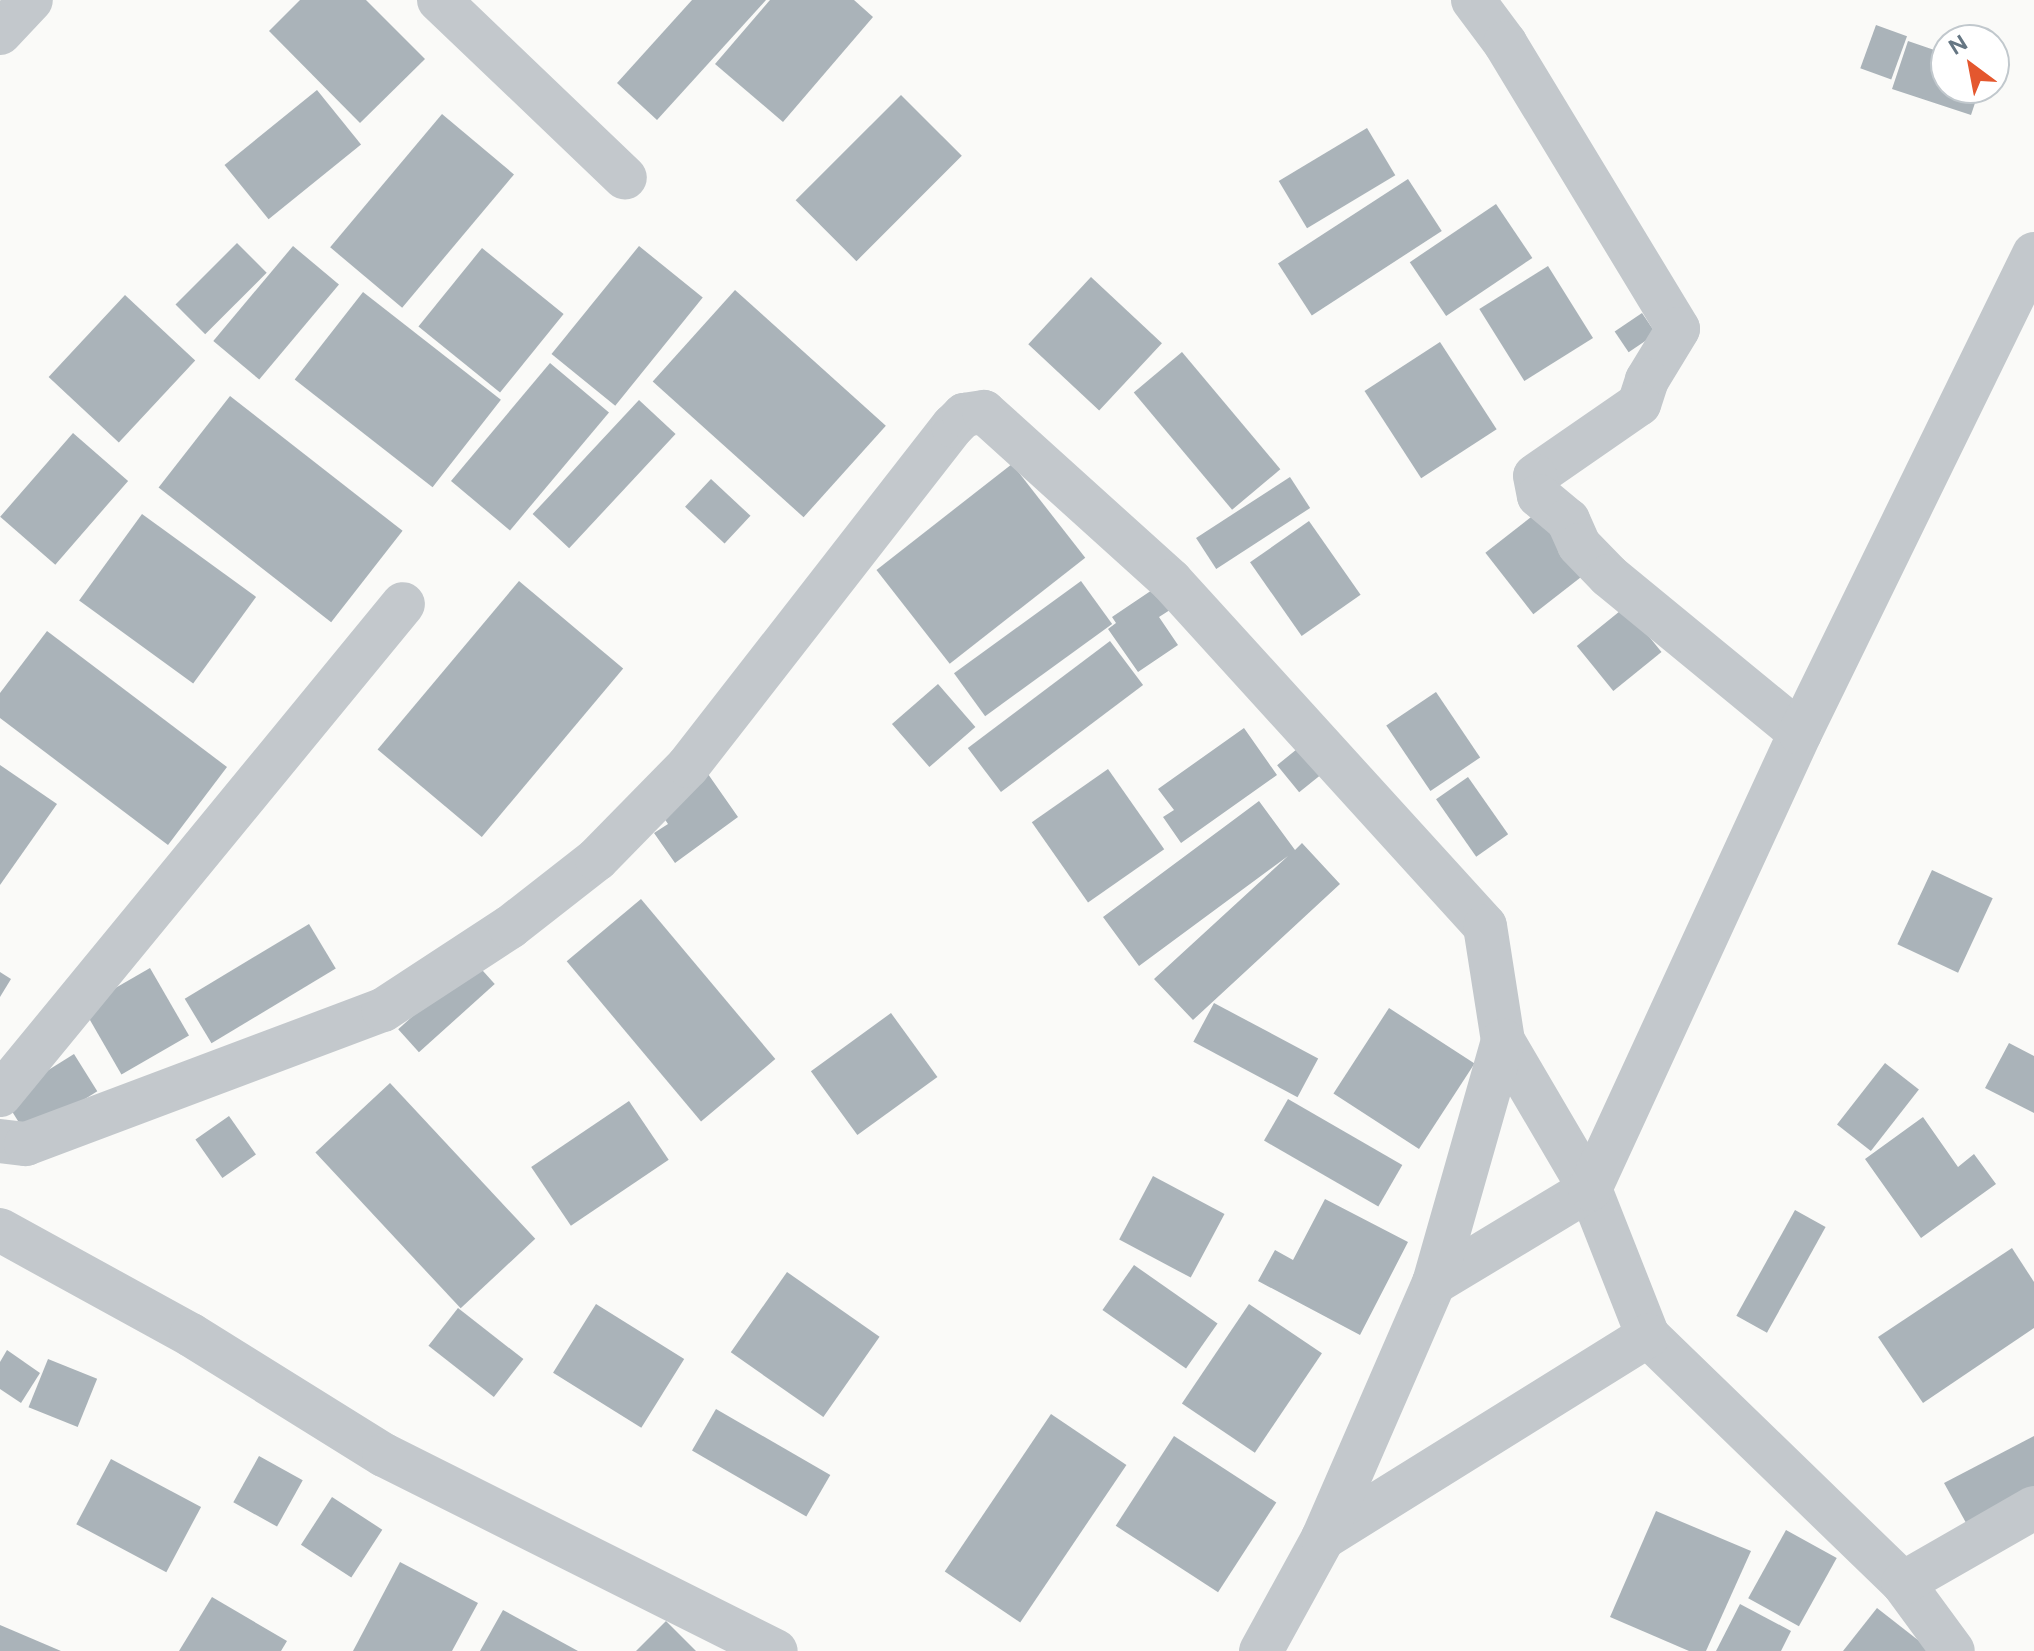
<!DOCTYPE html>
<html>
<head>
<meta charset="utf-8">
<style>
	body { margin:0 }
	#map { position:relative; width:2034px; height:1651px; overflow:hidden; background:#fafaf8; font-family:Figtree,sans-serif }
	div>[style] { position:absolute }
	.building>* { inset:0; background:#aab3b9; transform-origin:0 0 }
	.minor>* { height:44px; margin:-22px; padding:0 22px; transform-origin:22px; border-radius:22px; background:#c3c8cc }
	span { translate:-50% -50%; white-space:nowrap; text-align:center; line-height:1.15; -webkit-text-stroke:8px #fff; paint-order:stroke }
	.north { position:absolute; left:1930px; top:24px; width:80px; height:80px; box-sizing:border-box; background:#fff; border:2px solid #c1c8cd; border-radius:50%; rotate:328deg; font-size:22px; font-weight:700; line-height:32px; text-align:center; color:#657683 }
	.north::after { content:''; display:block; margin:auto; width:28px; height:36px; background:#e4572e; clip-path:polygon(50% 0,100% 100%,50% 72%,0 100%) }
</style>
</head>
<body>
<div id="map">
	<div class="building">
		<div style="clip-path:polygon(300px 0,366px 0,425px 59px,360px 123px,269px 31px)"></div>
		<div style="clip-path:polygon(692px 0,766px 0,657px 120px,617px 83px)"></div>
		<div style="clip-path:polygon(770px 0,854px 0,873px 17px,783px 122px,715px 64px)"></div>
		<div style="left:1876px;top:25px;width:33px;height:46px;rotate:20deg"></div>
		<div style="clip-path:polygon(1908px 41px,1946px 54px,1946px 88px,1980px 88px,1971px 115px,1892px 89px)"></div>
		<div style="left:317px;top:90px;width:70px;height:119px;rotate:51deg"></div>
		<div style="left:901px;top:95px;width:86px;height:149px;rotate:45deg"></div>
		<div style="left:442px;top:114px;width:94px;height:174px;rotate:40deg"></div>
		<div style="left:1367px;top:128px;width:55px;height:103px;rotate:59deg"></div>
		<div style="left:1408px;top:179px;width:62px;height:155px;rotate:57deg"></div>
		<div style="left:1496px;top:204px;width:65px;height:104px;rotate:56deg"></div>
		<div style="left:237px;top:243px;width:42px;height:87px;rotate:45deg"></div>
		<div style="left:293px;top:246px;width:60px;height:124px;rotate:40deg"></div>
		<div style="left:639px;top:246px;width:82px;height:139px;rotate:39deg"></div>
		<div style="left:482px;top:248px;width:105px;height:101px;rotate:39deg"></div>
		<div style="left:1548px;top:266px;width:85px;height:81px;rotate:58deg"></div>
		<div style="left:1091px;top:277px;width:97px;height:92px;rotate:43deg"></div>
		<div style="left:735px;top:290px;width:203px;height:123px;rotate:42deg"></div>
		<div style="left:363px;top:292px;width:175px;height:111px;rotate:38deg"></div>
		<div style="left:125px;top:295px;width:96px;height:112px;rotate:43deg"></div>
		<div style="left:1642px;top:313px;width:25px;height:33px;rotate:56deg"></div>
		<div style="left:1440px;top:342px;width:104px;height:90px;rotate:57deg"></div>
		<div style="left:1182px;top:352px;width:153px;height:63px;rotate:50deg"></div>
		<div style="left:550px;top:363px;width:77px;height:154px;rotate:40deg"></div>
		<div style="left:230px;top:396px;width:219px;height:116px;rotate:38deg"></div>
		<div style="left:639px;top:400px;width:50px;height:156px;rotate:43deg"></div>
		<div style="left:73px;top:433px;width:73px;height:111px;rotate:41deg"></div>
		<div style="left:1012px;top:464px;width:119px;height:172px;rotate:52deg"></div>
		<div style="left:1290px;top:477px;width:37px;height:112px;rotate:57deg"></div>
		<div style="left:711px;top:479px;width:54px;height:38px;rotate:43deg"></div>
		<div style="left:142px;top:514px;width:141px;height:107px;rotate:36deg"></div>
		<div style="left:1535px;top:514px;width:78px;height:63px;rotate:52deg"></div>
		<div style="left:1309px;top:521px;width:90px;height:72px;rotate:55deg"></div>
		<div style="left:519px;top:581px;width:136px;height:220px;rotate:40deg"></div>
		<div style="left:1081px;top:581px;width:53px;height:157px;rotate:54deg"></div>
		<div style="clip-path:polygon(1158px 586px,1173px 608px,1159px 617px,1178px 645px,1138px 672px,1108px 629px,1116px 623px,1112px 617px)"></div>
		<div style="left:1625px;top:607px;width:58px;height:62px;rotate:51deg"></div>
		<div style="clip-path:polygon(47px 631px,227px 767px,168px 845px,0 718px,0 693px)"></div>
		<div style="left:1110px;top:641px;width:55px;height:178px;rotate:53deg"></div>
		<div style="left:938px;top:684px;width:57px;height:61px;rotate:49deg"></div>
		<div style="left:1436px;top:692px;width:79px;height:60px;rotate:56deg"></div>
		<div style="clip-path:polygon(1244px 728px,1277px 775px,1181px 843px,1163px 817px,1174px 810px,1158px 789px)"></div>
		<div style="left:1302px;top:745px;width:35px;height:32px;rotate:51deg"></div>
		<div style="clip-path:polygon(0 765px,57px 804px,0 885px)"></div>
		<div style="left:1108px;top:769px;width:98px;height:93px;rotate:55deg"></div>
		<div style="clip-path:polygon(708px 774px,738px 817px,675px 863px,654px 833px,668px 824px,658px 809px)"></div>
		<div style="left:1468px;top:777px;width:70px;height:39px;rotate:55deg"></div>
		<div style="clip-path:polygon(1259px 801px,1295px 850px,1302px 843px,1340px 884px,1193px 1020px,1154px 979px,1288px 856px,1139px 966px,1103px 917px)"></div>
		<div style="left:1932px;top:870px;width:67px;height:82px;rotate:25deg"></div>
		<div style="left:641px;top:899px;width:209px;height:97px;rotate:50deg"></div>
		<div style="left:309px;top:924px;width:52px;height:145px;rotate:59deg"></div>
		<div style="left:474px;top:961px;width:31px;height:102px;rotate:48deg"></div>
		<div style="left:150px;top:968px;width:78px;height:78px;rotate:60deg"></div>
		<div style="clip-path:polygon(0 972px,11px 979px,0 997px)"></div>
		<div style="left:1214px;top:1003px;width:118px;height:44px;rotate:28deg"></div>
		<div style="left:1389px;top:1008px;width:102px;height:102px;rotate:33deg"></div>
		<div style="left:891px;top:1013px;width:79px;height:99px;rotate:54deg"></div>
		<div style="clip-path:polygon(2009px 1043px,2034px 1056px,2034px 1113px,1985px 1088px)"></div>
		<div style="left:74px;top:1054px;width:44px;height:83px;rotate:58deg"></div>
		<div style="left:1885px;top:1063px;width:43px;height:78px;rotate:38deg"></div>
		<div style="left:390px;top:1083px;width:213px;height:102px;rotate:47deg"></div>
		<div style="left:1288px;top:1099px;width:132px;height:48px;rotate:30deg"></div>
		<div style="left:629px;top:1101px;width:71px;height:118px;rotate:56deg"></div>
		<div style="left:229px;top:1116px;width:47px;height:41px;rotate:55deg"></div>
		<div style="clip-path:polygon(1923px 1117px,1958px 1167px,1974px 1154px,1996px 1184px,1921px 1238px,1865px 1159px)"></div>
		<div style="left:1153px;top:1176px;width:81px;height:72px;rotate:28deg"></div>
		<div style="clip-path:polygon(1325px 1199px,1408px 1242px,1360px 1335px,1258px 1281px,1275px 1250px,1293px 1260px)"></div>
		<div style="left:1795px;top:1210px;width:35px;height:121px;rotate:29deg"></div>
		<div style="clip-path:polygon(2012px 1248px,2034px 1282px,2034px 1328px,1923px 1403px,1878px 1337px)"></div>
		<div style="left:1134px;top:1265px;width:102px;height:55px;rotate:35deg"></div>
		<div style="left:787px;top:1272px;width:113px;height:98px;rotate:35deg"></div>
		<div style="left:596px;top:1304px;width:104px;height:81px;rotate:32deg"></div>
		<div style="left:1249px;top:1304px;width:88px;height:120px;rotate:34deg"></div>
		<div style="left:458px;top:1308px;width:83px;height:48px;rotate:38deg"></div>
		<div style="clip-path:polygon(7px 1350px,40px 1373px,21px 1403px,0 1389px,0 1362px)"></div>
		<div style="left:48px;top:1359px;width:53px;height:52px;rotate:22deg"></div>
		<div style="left:716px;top:1409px;width:132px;height:48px;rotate:30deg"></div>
		<div style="left:1051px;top:1414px;width:91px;height:190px;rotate:34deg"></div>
		<div style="left:1174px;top:1436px;width:122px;height:107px;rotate:33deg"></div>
		<div style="clip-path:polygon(2034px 1436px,2034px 1496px,1970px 1530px,1944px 1483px)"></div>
		<div style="left:259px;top:1456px;width:50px;height:53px;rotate:29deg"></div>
		<div style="left:111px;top:1459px;width:102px;height:74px;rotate:28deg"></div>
		<div style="left:332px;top:1497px;width:60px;height:57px;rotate:33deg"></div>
		<div style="clip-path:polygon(1656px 1511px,1751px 1551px,1706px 1651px,1689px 1651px,1610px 1617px)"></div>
		<div style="left:1786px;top:1530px;width:58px;height:78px;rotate:29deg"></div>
		<div style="clip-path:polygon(400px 1562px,478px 1603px,452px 1651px,353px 1651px)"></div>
		<div style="clip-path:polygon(212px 1597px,287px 1641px,281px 1651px,179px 1651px)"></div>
		<div style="clip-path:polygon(1740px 1604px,1791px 1631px,1781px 1651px,1716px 1651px)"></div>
		<div style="clip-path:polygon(1877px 1608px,1932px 1651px,1843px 1651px)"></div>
		<div style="clip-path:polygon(503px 1610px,578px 1651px,480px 1651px)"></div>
		<div style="clip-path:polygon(666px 1621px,696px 1651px,636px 1651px)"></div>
		<div style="clip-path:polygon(0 1625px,61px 1651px,0 1651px)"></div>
	</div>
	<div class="minor">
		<div style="left:439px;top:0;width:257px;rotate:43.7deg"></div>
		<div style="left:1473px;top:0;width:54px;rotate:53.3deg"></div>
		<div style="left:1505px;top:43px;width:334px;rotate:58.8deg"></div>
		<div style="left:1678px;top:329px;width:60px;rotate:121.3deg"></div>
		<div style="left:1647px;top:380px;width:25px;rotate:108deg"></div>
		<div style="left:1639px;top:404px;width:126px;rotate:145.3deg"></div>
		<div style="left:1535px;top:476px;width:20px;rotate:79deg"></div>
		<div style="left:1539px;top:496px;width:38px;rotate:40deg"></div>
		<div style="left:1568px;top:520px;width:27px;rotate:66deg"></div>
		<div style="left:1579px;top:545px;width:43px;rotate:45.9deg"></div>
		<div style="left:1609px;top:576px;width:247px;rotate:39.4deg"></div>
		<div style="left:0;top:33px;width:45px;rotate:-46.8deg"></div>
		<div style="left:0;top:1095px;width:635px;rotate:-50.62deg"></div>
		<div style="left:0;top:1141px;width:26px;rotate:7deg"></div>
		<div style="left:26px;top:1144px;width:381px;rotate:-20.6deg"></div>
		<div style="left:383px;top:1010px;width:152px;rotate:-33.2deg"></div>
		<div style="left:510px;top:927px;width:110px;rotate:-38deg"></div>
		<div style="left:597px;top:859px;width:130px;rotate:-45.6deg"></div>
		<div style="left:688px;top:766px;width:431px;rotate:-52.1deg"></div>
		<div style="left:953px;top:426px;width:16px;rotate:-45deg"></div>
		<div style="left:964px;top:415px;width:20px;rotate:-9deg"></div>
		<div style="left:984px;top:412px;width:252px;rotate:42.1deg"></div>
		<div style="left:1171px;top:581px;width:466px;rotate:47.7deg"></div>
		<div style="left:1485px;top:926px;width:116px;rotate:81.1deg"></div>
		<div style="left:1503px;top:1041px;width:172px;rotate:59.6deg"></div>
		<div style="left:1590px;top:1189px;width:158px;rotate:68.5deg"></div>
		<div style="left:1648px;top:1336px;width:355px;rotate:44.1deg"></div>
		<div style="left:1903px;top:1583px;width:84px;rotate:53.7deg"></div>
		<div style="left:0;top:1230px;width:218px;rotate:28.8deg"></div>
		<div style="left:191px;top:1335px;width:227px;rotate:31.9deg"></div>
		<div style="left:384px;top:1455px;width:438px;rotate:26.6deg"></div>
		<div style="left:1434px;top:1283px;width:182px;rotate:-31.1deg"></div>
		<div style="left:1590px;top:1189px;width:502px;rotate:-65.27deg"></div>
		<div style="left:1800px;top:733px;width:533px;rotate:-63.96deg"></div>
		<div style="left:1323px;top:1538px;width:383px;rotate:-31.9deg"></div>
		<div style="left:1903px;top:1583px;width:151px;rotate:-29.8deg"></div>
		<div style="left:1261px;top:1651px;width:129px;rotate:-61.2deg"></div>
		<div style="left:1323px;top:1538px;width:278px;rotate:-66.5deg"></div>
		<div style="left:1434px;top:1283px;width:252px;rotate:-74.1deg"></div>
	</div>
	<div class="north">N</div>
</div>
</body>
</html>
